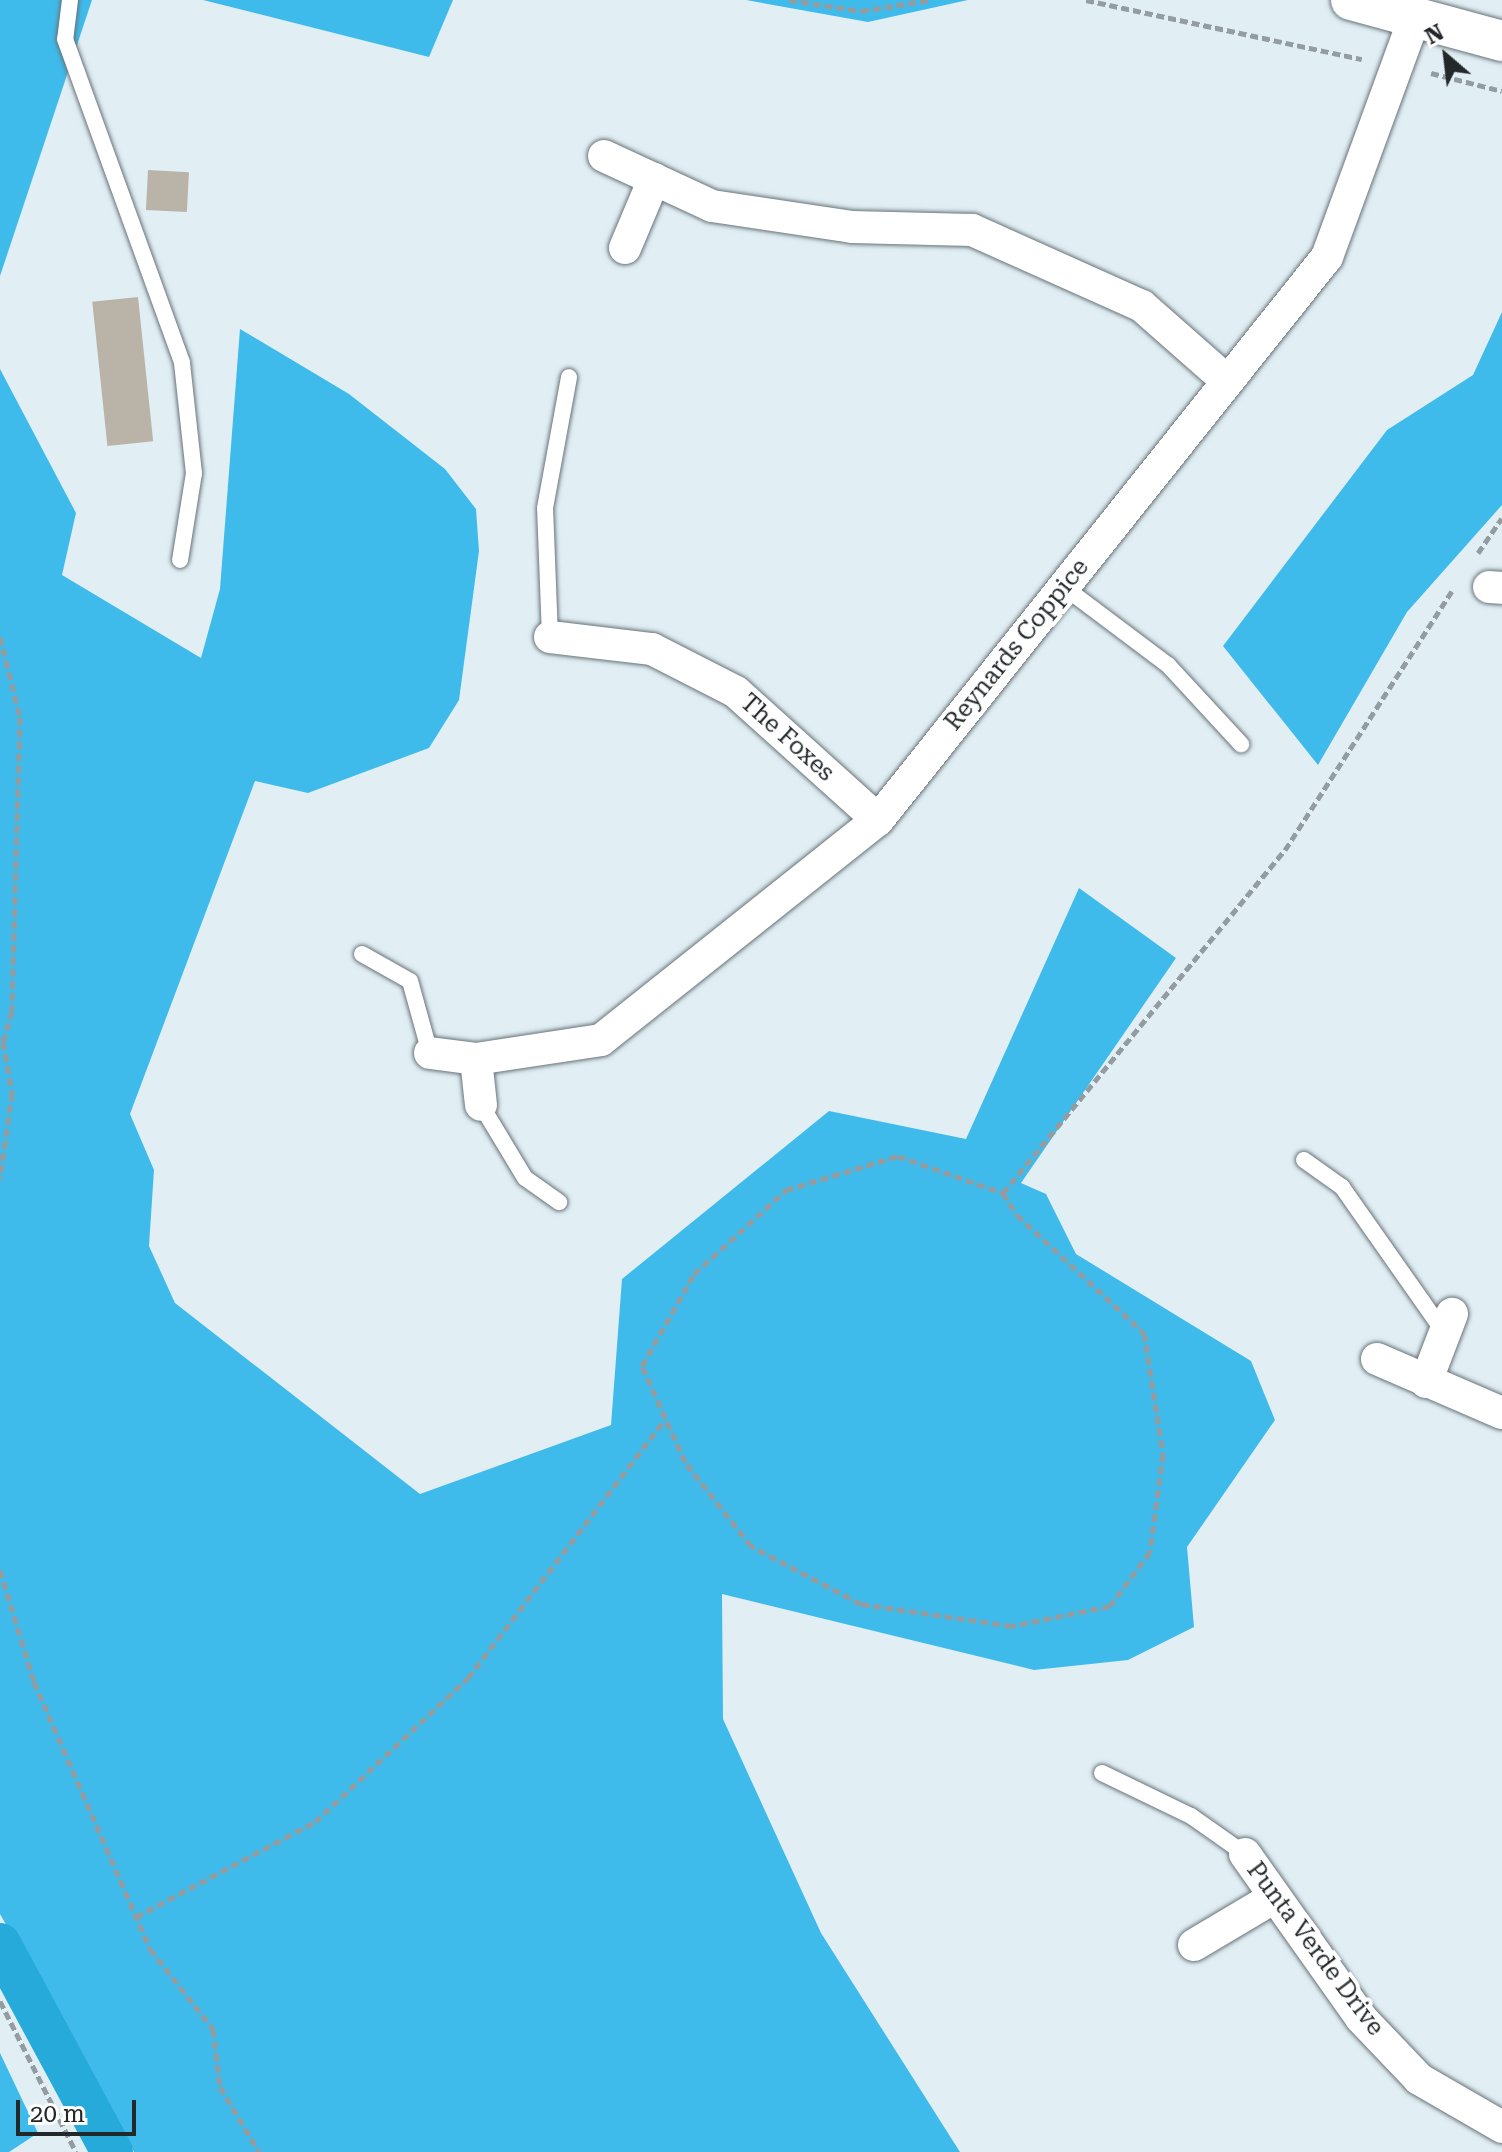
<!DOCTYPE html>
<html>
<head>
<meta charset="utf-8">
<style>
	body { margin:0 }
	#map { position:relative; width:1502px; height:2152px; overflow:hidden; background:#e1eff5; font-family:"Roboto Serif",serif }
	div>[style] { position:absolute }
	.forest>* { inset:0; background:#3fbbeb }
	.canal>* { height:42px; margin:-21px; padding:0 21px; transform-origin:21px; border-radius:21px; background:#26aad9 }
	.building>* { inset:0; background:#b9b3a8; transform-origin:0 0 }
	.path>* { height:5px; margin-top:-2.5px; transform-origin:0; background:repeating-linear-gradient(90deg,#929ca1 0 8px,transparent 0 12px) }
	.roads { filter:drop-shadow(0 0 2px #687379) drop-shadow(0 0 2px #687379) }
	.service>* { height:16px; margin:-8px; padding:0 8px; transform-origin:8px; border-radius:8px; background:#fff }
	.minor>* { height:32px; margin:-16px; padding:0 16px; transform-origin:16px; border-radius:16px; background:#fff }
	.tertiary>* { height:40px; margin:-20px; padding:0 20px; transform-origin:20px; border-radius:20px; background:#fff }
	span { translate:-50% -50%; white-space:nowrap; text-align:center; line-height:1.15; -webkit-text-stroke:8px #fff; paint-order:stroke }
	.street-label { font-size:24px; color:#23282a }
	.north { position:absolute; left:1406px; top:16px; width:80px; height:80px; -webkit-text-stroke:6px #fff; paint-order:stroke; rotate:332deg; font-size:22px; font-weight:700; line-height:32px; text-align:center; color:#23282a }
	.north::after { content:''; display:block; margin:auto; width:28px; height:36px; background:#23282a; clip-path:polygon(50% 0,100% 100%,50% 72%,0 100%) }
	.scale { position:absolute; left:16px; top:2100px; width:120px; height:36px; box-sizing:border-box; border:4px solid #23282a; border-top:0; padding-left:10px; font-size:24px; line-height:28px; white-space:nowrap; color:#23282a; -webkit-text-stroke:6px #fff; paint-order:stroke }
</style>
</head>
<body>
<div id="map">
	<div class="forest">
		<div style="clip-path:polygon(0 0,92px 0,0 276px)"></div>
		<div style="clip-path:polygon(203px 0,453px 0,429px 57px)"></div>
		<div style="clip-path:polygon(746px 0,968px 0,868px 22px)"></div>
		<div style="clip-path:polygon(1502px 312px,1502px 505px,1407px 612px,1318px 765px,1223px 646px,1387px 430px,1473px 375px)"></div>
		<div style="clip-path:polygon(240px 329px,349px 394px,445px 469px,476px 509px,479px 551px,459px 700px,429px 748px,308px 793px,255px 781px,130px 1114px,154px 1170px,149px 1246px,175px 1303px,420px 1494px,611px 1425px,622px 1279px,829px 1111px,966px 1139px,1079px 888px,1176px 958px,1021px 1183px,1046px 1194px,1076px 1254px,1251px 1361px,1275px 1420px,1187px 1547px,1194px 1627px,1128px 1660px,1034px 1670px,722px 1594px,723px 1719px,821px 1933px,960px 2152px,134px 2152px,0 1914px,0 369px,76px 513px,62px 575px,201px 658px,220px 589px)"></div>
		<div style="clip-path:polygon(0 2053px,38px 2133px,9px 2152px,0 2152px)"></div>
	</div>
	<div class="canal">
		<div style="left:0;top:1944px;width:236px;rotate:61.7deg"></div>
	</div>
	<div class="building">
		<div style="left:148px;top:170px;width:41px;height:40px;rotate:3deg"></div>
		<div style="left:138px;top:297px;width:145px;height:46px;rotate:84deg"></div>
	</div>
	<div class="path">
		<div style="left:789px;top:0;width:73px;rotate:8.7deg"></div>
		<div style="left:861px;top:11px;width:70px;rotate:-9.1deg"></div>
		<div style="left:1086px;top:0;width:282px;rotate:12.1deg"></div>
		<div style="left:1431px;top:73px;width:73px;rotate:14.2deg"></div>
		<div style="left:1478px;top:553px;width:42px;rotate:-55.6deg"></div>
		<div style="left:0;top:637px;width:82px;rotate:76deg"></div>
		<div style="left:20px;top:717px;width:294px;rotate:91.6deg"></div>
		<div style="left:12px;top:1011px;width:32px;rotate:106deg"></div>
		<div style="left:3px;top:1042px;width:52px;rotate:80deg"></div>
		<div style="left:12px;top:1093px;width:87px;rotate:97.9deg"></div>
		<div style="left:898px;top:1156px;width:111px;rotate:19.4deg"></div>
		<div style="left:1003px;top:1193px;width:26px;rotate:58deg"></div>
		<div style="left:1017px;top:1215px;width:173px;rotate:42.9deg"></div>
		<div style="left:1144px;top:1333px;width:122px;rotate:81.1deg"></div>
		<div style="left:1163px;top:1454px;width:99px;rotate:97.6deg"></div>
		<div style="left:1150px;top:1552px;width:67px;rotate:126.5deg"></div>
		<div style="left:1110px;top:1606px;width:100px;rotate:168.5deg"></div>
		<div style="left:1012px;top:1626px;width:153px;rotate:-171.7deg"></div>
		<div style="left:861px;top:1604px;width:124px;rotate:-152.2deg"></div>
		<div style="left:751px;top:1546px;width:107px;rotate:-128.2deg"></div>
		<div style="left:685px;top:1462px;width:105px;rotate:-114.1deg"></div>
		<div style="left:642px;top:1366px;width:106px;rotate:-60.5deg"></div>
		<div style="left:694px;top:1274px;width:125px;rotate:-42.4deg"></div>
		<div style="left:786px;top:1190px;width:117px;rotate:-16.9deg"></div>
		<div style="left:1003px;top:1193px;width:444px;rotate:-50.6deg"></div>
		<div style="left:1285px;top:850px;width:308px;rotate:-57.2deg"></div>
		<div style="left:0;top:1570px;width:117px;rotate:73.1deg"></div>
		<div style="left:34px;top:1682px;width:291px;rotate:66.5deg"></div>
		<div style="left:150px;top:1949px;width:102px;rotate:51.8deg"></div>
		<div style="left:213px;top:2029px;width:58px;rotate:83.1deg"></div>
		<div style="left:220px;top:2087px;width:76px;rotate:59deg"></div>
		<div style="left:136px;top:1917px;width:203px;rotate:-28deg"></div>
		<div style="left:315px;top:1822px;width:210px;rotate:-43.3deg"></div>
		<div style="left:468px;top:1678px;width:325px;rotate:-52.7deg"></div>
		<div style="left:0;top:2001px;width:169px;rotate:63.3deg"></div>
	</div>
	<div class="roads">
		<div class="service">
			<div style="left:70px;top:0;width:39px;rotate:97deg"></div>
			<div style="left:65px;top:39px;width:344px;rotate:70.1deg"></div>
			<div style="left:182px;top:363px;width:111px;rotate:83.8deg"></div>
			<div style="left:194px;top:473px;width:88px;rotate:99.1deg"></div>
			<div style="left:1064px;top:587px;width:130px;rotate:36.9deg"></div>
			<div style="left:1168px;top:665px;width:108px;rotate:47.3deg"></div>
			<div style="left:550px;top:637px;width:129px;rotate:-92.2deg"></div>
			<div style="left:545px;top:508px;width:133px;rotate:-79.6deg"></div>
			<div style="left:362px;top:954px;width:55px;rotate:29.4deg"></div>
			<div style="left:410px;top:981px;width:75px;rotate:74.5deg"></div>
			<div style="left:481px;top:1105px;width:85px;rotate:58.9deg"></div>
			<div style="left:525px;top:1178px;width:42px;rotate:35.2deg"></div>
			<div style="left:1304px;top:1160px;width:47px;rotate:35.4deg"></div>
			<div style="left:1342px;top:1187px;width:177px;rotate:54.9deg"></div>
			<div style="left:1102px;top:1773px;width:99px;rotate:25.8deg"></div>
			<div style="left:1191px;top:1816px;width:66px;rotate:35.1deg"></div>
		</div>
		<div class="minor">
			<div style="left:604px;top:156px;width:119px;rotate:24.8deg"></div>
			<div style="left:712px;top:206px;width:142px;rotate:8.5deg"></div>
			<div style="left:852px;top:227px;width:120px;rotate:1.4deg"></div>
			<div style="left:972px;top:230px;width:186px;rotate:24.1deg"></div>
			<div style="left:1142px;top:306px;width:113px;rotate:41.4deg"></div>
			<div style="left:625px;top:248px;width:75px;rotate:-67.2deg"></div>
			<div style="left:1489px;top:587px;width:13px;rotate:4deg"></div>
			<div style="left:550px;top:637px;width:103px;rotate:6.7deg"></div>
			<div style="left:652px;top:649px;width:94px;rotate:27.1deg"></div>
			<div style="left:736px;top:692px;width:191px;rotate:42deg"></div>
			<div style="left:430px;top:1053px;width:46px;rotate:7.4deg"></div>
			<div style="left:476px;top:1059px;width:126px;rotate:-8.6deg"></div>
			<div style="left:601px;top:1040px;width:354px;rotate:-38.5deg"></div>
			<div style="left:878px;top:820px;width:720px;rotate:-51.43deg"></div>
			<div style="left:1327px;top:257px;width:253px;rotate:-69.9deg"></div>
			<div style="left:476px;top:1059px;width:46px;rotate:83.8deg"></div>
			<div style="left:1377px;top:1359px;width:136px;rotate:23.4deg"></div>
			<div style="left:1426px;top:1382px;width:73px;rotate:-69.1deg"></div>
			<div style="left:1245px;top:1854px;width:201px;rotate:54.7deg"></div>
			<div style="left:1361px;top:2018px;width:84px;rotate:46.4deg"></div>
			<div style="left:1419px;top:2079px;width:96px;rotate:30deg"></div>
			<div style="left:1194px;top:1945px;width:94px;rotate:-30.7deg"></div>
		</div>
		<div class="tertiary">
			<div style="left:1351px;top:0;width:156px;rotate:15.2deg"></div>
		</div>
	</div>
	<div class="street-label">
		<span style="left:1017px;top:645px;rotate:-51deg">Reynards Coppice</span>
		<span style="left:787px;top:738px;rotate:42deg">The Foxes</span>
		<span style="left:1315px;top:1949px;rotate:53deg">Punta Verde Drive</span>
	</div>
	<div class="north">N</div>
	<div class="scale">20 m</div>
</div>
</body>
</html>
